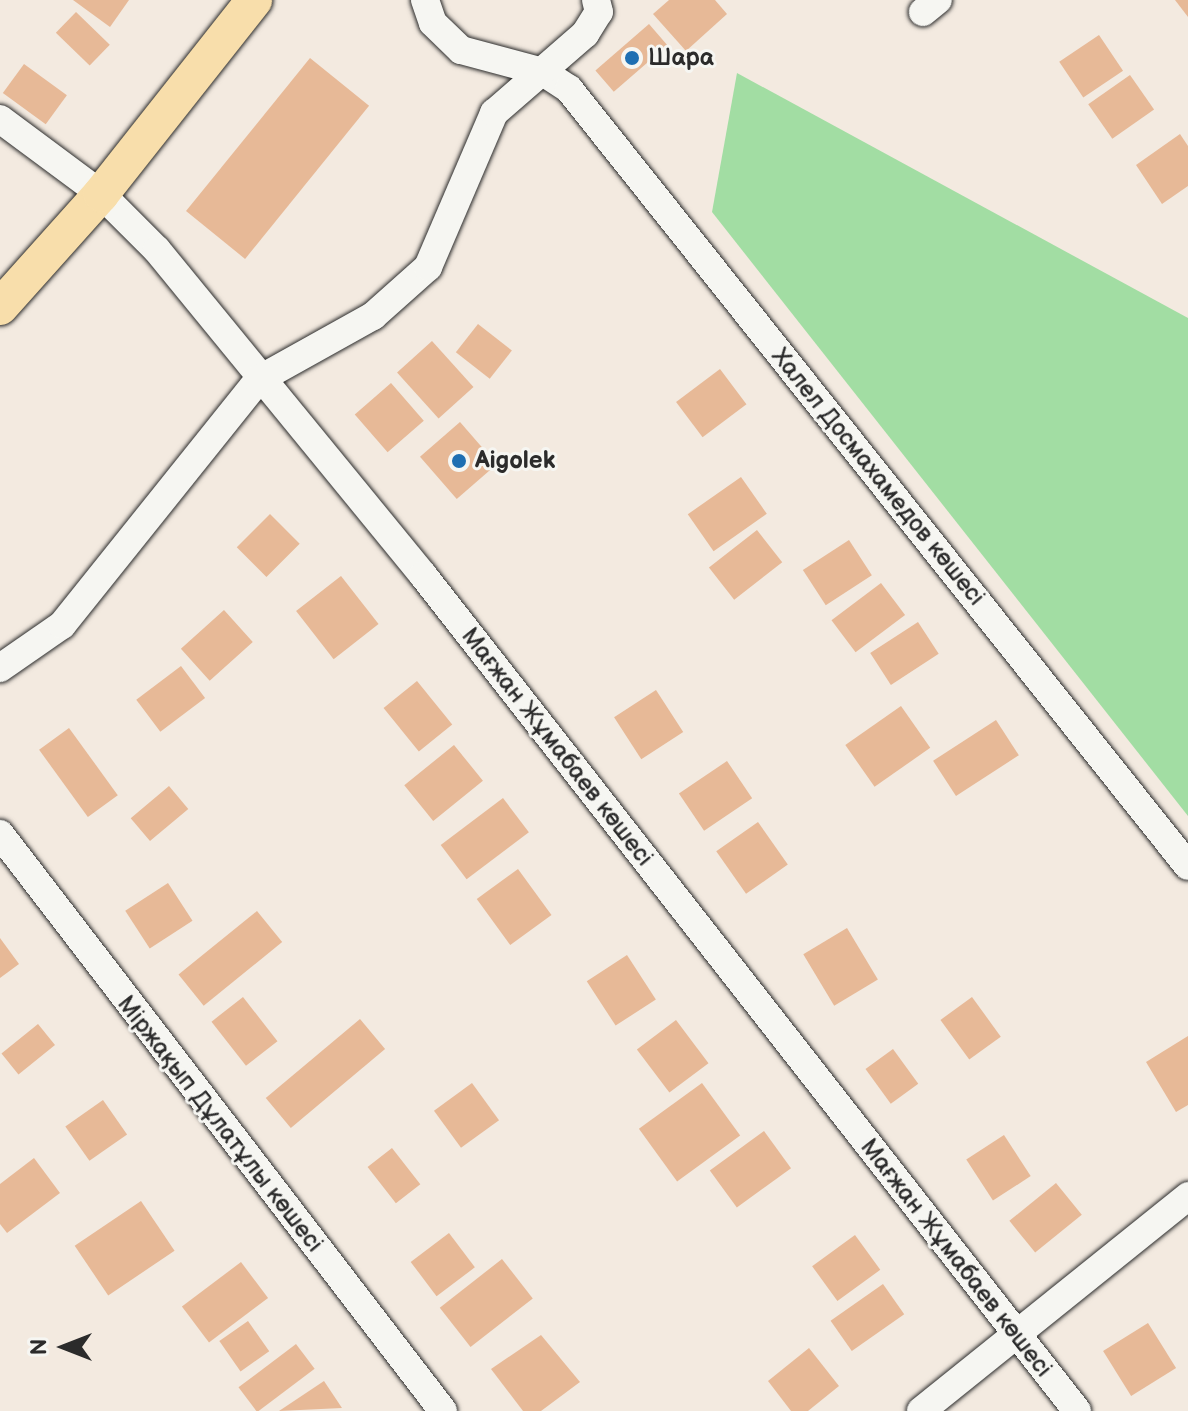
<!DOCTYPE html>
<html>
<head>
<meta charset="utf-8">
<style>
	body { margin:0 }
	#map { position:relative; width:1188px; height:1411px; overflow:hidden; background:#f3eae0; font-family:"Balsamiq Sans",sans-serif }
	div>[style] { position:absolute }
	.green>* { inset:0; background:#a2dda3 }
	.building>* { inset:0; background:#e7b997; transform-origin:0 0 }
	.roads { filter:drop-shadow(0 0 2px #2b2b2b) drop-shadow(0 0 2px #2b2b2b) }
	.minor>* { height:28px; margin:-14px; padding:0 14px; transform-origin:14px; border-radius:14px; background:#f6f6f2 }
	.major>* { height:36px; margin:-18px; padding:0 18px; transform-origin:18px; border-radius:18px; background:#f8deab }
	.dots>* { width:22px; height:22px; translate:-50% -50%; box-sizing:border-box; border:4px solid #f6f6f2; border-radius:50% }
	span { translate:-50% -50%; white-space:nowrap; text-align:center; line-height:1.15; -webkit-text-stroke:6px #f6f6f2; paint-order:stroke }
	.poi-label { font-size:24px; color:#2b2b2b; font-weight:700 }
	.left { translate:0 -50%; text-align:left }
	.street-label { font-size:24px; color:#2b2b2b }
	.north { position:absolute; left:24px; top:1307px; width:80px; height:80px; -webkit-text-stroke:6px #f6f6f2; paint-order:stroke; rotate:270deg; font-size:22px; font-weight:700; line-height:32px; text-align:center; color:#2b2b2b }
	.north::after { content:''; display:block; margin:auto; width:28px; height:36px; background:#2b2b2b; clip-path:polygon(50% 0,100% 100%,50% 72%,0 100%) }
</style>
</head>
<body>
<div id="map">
	<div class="green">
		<div style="clip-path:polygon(737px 73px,1188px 318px,1188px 816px,712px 212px)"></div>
	</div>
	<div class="building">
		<div style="clip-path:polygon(73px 0,129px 0,110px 27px)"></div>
		<div style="clip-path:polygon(669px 0,715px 0,727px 14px,686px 51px,653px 14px)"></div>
		<div style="clip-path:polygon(1175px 0,1188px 0,1188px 17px)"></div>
		<div style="left:76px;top:12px;width:47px;height:29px;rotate:44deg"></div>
		<div style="left:649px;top:24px;width:28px;height:71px;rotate:49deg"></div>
		<div style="left:1099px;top:35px;width:43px;height:48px;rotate:56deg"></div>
		<div style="left:310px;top:58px;width:76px;height:197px;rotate:39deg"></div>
		<div style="left:24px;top:64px;width:53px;height:36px;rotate:36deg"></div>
		<div style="left:1130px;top:75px;width:42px;height:51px;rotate:55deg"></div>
		<div style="clip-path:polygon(1180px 134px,1188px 146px,1188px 186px,1162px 204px,1136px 165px)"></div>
		<div style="left:478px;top:324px;width:43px;height:36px;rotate:38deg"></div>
		<div style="left:432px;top:341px;width:62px;height:47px;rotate:48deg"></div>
		<div style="left:720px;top:369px;width:44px;height:55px;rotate:53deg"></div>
		<div style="left:391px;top:383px;width:50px;height:48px;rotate:49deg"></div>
		<div style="left:460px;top:422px;width:56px;height:53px;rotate:49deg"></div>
		<div style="left:741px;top:477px;width:45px;height:65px;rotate:55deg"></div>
		<div style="left:270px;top:514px;width:42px;height:47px;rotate:45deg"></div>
		<div style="left:757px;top:530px;width:41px;height:61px;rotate:52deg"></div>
		<div style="left:849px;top:540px;width:42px;height:55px;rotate:57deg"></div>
		<div style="left:341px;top:576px;width:61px;height:57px;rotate:52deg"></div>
		<div style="left:881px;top:583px;width:40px;height:62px;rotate:53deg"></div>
		<div style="left:224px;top:610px;width:43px;height:58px;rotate:48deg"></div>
		<div style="left:918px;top:622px;width:38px;height:57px;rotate:57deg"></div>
		<div style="left:181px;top:666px;width:40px;height:56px;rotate:53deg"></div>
		<div style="left:417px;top:681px;width:56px;height:43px;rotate:51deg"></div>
		<div style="left:656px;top:690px;width:50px;height:50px;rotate:57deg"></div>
		<div style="left:901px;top:706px;width:51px;height:68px;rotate:55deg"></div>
		<div style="left:996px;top:720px;width:42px;height:75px;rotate:57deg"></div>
		<div style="left:69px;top:728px;width:83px;height:37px;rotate:54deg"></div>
		<div style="left:454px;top:745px;width:46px;height:64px;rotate:51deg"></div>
		<div style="left:727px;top:761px;width:45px;height:58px;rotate:56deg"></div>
		<div style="left:169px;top:786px;width:30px;height:50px;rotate:50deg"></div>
		<div style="left:503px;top:798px;width:43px;height:78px;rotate:53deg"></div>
		<div style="left:758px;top:822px;width:52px;height:51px;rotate:55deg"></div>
		<div style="left:518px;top:869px;width:57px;height:51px;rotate:54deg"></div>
		<div style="left:168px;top:883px;width:45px;height:51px;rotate:57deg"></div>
		<div style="left:257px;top:911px;width:40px;height:101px;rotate:51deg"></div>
		<div style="left:847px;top:928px;width:60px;height:51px;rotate:59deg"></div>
		<div style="clip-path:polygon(0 938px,19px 964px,0 978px)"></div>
		<div style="left:627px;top:955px;width:53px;height:48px;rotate:57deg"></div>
		<div style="left:243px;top:997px;width:56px;height:40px;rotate:52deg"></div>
		<div style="left:972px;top:997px;width:49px;height:39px;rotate:54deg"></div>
		<div style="left:360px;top:1019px;width:39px;height:123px;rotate:50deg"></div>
		<div style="left:676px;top:1020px;width:54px;height:49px;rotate:53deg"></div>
		<div style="left:38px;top:1024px;width:27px;height:47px;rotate:51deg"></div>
		<div style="clip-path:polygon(1188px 1036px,1188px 1105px,1176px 1112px,1146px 1062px)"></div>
		<div style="left:893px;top:1049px;width:43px;height:34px;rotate:54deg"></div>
		<div style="left:472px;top:1083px;width:46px;height:47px;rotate:54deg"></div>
		<div style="left:702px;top:1083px;width:65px;height:78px;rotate:54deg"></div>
		<div style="left:103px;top:1100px;width:42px;height:46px;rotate:55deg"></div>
		<div style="left:764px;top:1131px;width:46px;height:67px;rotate:54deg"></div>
		<div style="left:1004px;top:1135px;width:49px;height:45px;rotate:57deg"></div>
		<div style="left:392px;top:1148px;width:46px;height:31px;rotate:52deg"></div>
		<div style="clip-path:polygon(34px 1158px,60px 1193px,7px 1233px,0 1224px,0 1184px)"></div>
		<div style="left:1056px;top:1183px;width:41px;height:60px;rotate:51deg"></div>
		<div style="left:141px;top:1201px;width:60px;height:80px;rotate:56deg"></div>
		<div style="left:449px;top:1233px;width:43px;height:48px;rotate:53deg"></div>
		<div style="left:855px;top:1235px;width:43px;height:53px;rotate:54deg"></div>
		<div style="left:502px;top:1259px;width:50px;height:79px;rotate:52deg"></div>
		<div style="left:241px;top:1262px;width:45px;height:74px;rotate:53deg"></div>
		<div style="left:883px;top:1284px;width:37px;height:64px;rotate:55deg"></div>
		<div style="left:248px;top:1321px;width:37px;height:35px;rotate:55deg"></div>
		<div style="left:1148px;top:1323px;width:53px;height:53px;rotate:58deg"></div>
		<div style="clip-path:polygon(541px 1335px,580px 1382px,541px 1411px,523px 1411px,491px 1369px)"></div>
		<div style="left:296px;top:1344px;width:31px;height:72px;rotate:53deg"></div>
		<div style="clip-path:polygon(809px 1348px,839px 1386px,808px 1411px,791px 1411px,768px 1381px)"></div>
		<div style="clip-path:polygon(324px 1381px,342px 1408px,279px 1411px)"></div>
	</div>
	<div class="roads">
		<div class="minor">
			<div style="left:425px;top:0;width:24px;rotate:71deg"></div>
			<div style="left:433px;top:23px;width:39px;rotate:44deg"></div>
			<div style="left:461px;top:50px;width:85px;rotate:15deg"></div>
			<div style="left:543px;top:72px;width:31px;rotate:33deg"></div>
			<div style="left:569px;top:89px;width:993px;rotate:51.46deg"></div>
			<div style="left:923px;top:12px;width:19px;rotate:-39deg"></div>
			<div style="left:0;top:119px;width:126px;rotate:36.6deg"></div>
			<div style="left:101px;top:194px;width:79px;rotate:45deg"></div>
			<div style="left:157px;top:250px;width:420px;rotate:50.7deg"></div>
			<div style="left:423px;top:575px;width:1061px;rotate:51.96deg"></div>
			<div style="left:0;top:668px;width:75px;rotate:-34.7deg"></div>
			<div style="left:62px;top:625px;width:314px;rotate:-51.3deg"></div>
			<div style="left:258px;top:380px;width:132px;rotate:-29.1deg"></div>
			<div style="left:373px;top:316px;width:74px;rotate:-41.7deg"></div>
			<div style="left:428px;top:267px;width:168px;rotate:-66.8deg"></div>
			<div style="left:494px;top:113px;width:121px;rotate:-41deg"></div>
			<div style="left:585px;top:34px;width:26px;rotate:-58deg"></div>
			<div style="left:599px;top:12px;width:12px;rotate:-104deg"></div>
			<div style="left:0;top:834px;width:727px;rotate:52.48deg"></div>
			<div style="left:921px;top:1411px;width:343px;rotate:-38.8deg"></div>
		</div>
		<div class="major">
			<div style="left:0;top:307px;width:152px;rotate:-48.2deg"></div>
			<div style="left:101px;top:194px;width:247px;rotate:-51.7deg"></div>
		</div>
	</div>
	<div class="dots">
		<div style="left:632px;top:58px;background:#1f6fb2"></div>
		<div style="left:459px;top:461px;background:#1f6fb2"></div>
	</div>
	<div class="poi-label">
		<span class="left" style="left:648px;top:58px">Шара</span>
		<span class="left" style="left:475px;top:461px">Aigolek</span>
	</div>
	<div class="street-label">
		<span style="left:878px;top:477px;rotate:51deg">Халел Досмахамедов көшесі</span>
		<span style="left:557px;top:747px;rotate:52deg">Мағжан Жұмабаев көшесі</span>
		<span style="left:220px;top:1124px;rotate:52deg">Міржақып Дұлатұлы көшесі</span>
		<span style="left:956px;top:1258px;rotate:52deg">Мағжан Жұмабаев көшесі</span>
	</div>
	<div class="north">N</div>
</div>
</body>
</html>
